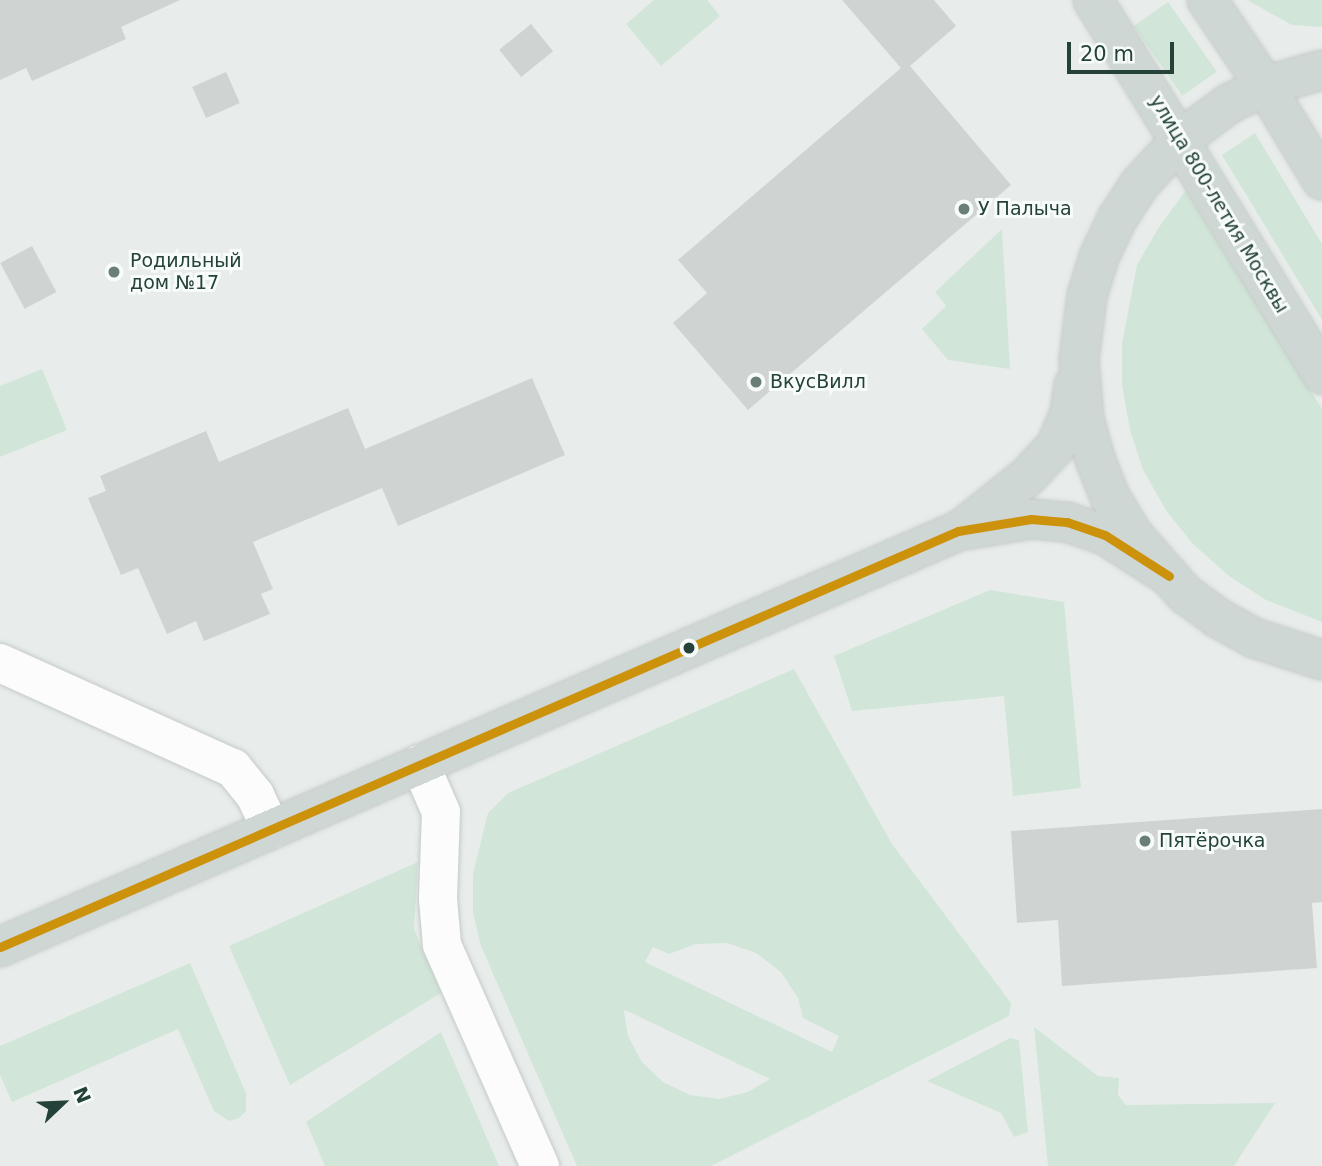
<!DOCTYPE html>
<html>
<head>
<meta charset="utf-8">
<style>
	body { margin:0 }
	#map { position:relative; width:1322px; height:1166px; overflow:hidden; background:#e8edeb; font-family:"DejaVu Sans",sans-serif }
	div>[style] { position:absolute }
	.green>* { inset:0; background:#d1e6d8; transform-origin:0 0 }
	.building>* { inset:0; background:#cfd4d2; transform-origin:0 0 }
	.roads { filter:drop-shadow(0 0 2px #c5cac8) drop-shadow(0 0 2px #c5cac8) }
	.minor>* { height:38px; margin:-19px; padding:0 19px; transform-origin:19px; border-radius:19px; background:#fcfcfc }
	.major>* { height:38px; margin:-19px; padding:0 19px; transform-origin:19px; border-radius:19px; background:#cfd7d5 }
	.bus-1>* { height:9px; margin:-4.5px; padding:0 4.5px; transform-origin:4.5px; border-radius:4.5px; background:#cd920c }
	.dots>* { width:19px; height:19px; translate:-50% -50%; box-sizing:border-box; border:4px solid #f7fbf9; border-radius:50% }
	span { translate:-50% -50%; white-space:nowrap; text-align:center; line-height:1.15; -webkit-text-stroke:6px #f7fbf9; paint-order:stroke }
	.street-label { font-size:19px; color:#24423a }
	.poi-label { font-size:19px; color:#24423a }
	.left { translate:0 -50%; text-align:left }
	.north { position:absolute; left:28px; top:1068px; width:70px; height:70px; -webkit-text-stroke:5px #f7fbf9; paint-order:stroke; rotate:67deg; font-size:19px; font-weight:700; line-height:28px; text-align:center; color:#24423a }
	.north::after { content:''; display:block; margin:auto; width:24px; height:32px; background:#24423a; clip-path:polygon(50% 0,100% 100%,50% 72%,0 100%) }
	.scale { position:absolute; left:1067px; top:42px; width:107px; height:32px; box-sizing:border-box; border:4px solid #24423a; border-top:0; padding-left:9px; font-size:21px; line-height:24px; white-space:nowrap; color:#24423a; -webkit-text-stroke:5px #f7fbf9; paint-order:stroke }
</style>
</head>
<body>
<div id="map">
	<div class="green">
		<div style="clip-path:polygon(654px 0,707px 0,720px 16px,661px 66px,626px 24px)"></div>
		<div style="clip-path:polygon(1247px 0,1322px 0,1322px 27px,1292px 25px)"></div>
		<div style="left:1168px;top:2px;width:85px;height:42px;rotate:55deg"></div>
		<div style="clip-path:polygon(1255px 133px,1322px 244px,1322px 320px,1222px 155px)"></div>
		<div style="clip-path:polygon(1186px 190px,1322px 409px,1322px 622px,1266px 600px,1229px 576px,1194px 545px,1167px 512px,1143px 470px,1130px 430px,1122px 385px,1122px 344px,1137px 265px,1159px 227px)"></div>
		<div style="clip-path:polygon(1002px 229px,1010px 369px,948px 360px,922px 329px,946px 306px,935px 292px)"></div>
		<div style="clip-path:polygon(42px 369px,67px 430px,0 457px,0 386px)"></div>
		<div style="clip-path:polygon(990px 590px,1064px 602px,1081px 788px,1013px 796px,1004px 696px,852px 711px,834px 656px)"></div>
		<div style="clip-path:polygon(evenodd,794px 669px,892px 844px,1011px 1003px,1009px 1016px,711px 1166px,577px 1166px,481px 946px,473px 913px,473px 874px,488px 813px,508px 793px,794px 669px,727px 943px,756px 953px,781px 972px,798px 998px,803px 1018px,839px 1036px,832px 1052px,645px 962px,653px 947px,669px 954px,696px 944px,727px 943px,794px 669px,624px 1011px,625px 1010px,770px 1079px,748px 1092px,719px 1099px,690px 1095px,663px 1082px,642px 1062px,628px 1036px,624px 1011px)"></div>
		<div style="clip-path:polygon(418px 862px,414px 929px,441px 993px,290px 1085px,229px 946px)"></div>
		<div style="clip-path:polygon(190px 963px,246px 1093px,246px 1111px,239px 1118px,229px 1121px,214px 1111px,178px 1029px,12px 1102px,0 1075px,0 1046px)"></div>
		<div style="clip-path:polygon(1034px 1027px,1098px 1076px,1119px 1078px,1118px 1095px,1126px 1105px,1275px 1103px,1234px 1166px,1048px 1166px)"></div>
		<div style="clip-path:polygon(441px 1032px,499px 1166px,325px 1166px,306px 1122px)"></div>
		<div style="clip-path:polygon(1010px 1038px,1019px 1040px,1028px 1132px,1014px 1137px,1001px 1113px,927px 1081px)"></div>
	</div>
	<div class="building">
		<div style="clip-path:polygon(0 0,180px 0,121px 27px,126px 39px,32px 81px,26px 68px,0 80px)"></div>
		<div style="clip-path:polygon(842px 0,934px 0,956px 26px,910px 66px,1011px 185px,748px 410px,673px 323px,707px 293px,678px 260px,901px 68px)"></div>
		<div style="left:531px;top:24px;width:35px;height:41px;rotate:51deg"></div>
		<div style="left:226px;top:72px;width:34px;height:37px;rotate:66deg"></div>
		<div style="left:32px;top:246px;width:52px;height:36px;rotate:62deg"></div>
		<div style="clip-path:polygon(532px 378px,565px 455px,398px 526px,382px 488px,253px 542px,273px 589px,261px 594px,270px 614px,204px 641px,196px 621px,167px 634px,138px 568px,121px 575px,88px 498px,106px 491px,100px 476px,206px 431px,219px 462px,348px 408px,365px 449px)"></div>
		<div style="clip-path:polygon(1322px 809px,1322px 902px,1312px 903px,1317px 968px,1062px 986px,1058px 920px,1017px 923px,1011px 831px)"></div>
	</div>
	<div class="roads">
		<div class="minor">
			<div style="left:0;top:663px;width:256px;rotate:24.3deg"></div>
			<div style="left:233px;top:768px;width:35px;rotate:51deg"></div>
			<div style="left:255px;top:795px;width:38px;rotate:65deg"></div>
			<div style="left:420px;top:764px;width:52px;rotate:66.4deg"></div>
			<div style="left:441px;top:812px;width:87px;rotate:92deg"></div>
			<div style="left:438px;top:899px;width:46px;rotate:85deg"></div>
			<div style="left:442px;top:945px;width:242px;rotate:66.1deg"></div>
		</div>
		<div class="major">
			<div style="left:1093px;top:0;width:439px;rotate:58.5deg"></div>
			<div style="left:1207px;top:0;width:104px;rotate:56deg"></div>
			<div style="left:1265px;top:86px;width:110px;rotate:58.8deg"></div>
			<div style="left:1322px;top:70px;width:59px;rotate:164.3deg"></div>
			<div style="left:1265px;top:86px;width:39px;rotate:154deg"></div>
			<div style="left:1230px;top:103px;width:61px;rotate:143.7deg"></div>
			<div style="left:1181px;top:139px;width:62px;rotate:132.4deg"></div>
			<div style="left:1139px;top:185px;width:40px;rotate:122.9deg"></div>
			<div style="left:1117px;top:219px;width:42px;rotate:115.3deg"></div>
			<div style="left:1099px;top:257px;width:41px;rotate:107.1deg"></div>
			<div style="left:1087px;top:296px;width:64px;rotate:97.2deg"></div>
			<div style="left:1079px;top:359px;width:60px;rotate:85.2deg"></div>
			<div style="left:1084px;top:419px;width:41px;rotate:74.6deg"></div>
			<div style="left:1095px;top:459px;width:41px;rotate:68.5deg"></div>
			<div style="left:1110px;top:497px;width:44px;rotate:58.8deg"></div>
			<div style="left:1133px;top:535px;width:79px;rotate:48.6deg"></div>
			<div style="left:1185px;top:594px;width:41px;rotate:36deg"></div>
			<div style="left:1218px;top:618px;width:41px;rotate:29.1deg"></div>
			<div style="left:1254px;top:638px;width:71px;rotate:17.9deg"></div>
			<div style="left:963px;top:528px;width:82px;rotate:-38.6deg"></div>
			<div style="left:1027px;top:477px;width:42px;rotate:-46.9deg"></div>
			<div style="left:1056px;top:446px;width:36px;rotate:-67deg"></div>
			<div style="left:1070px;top:413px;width:28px;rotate:-82deg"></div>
			<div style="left:0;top:947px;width:1044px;rotate:-23.47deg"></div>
			<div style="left:958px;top:531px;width:74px;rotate:-9.3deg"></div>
			<div style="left:1031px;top:519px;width:36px;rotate:5deg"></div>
			<div style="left:1067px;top:522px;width:40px;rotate:18.9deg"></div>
			<div style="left:1105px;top:535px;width:76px;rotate:32.6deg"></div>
		</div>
	</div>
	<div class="bus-1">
		<div style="left:0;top:947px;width:1044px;rotate:-23.47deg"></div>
		<div style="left:958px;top:531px;width:74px;rotate:-9.3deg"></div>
		<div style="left:1031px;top:519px;width:36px;rotate:5deg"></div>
		<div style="left:1067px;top:522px;width:40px;rotate:18.9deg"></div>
		<div style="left:1105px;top:535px;width:76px;rotate:32.6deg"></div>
	</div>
	<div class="dots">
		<div style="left:964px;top:209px;background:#697e78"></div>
		<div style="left:114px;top:272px;background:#697e78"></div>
		<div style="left:756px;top:382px;background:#697e78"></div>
		<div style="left:689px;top:648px;background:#24423a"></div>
		<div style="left:1145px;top:841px;background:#697e78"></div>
	</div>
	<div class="street-label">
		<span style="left:1219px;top:204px;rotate:59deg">улица 800-летия Москвы</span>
	</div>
	<div class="poi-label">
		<span class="left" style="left:978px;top:209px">У Палыча</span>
		<span class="left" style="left:130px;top:272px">Родильный<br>дом №17</span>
		<span class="left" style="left:770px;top:382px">ВкусВилл</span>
		<span class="left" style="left:1159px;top:841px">Пятёрочка</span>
	</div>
	<div class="north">N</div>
	<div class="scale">20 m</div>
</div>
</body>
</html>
